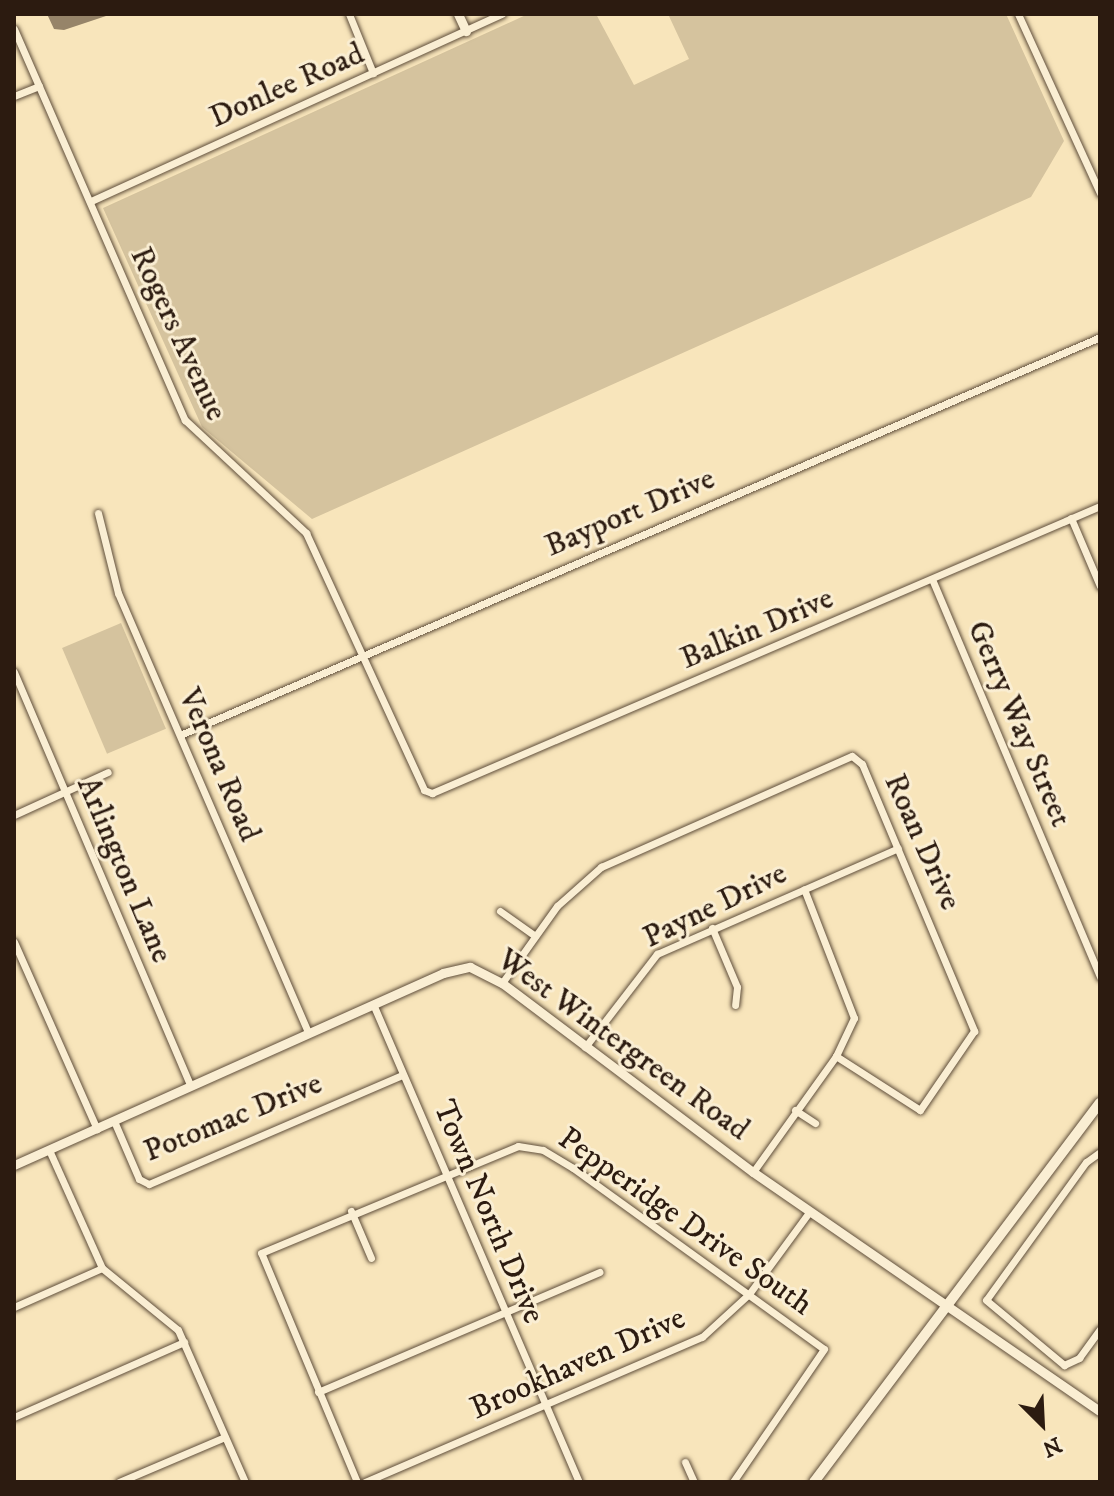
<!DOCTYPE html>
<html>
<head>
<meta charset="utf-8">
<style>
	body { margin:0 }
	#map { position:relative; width:1114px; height:1496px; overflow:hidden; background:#f8e5bb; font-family:"IM FELL DW Pica",serif }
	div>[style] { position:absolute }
	.green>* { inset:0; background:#d5c39e; transform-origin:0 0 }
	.building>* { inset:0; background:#968469 }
	.roads { filter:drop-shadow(0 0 2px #5f4e3b) drop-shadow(0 0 2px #5f4e3b) }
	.minor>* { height:7px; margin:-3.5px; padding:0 3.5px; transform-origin:3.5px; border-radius:3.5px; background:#faeed3 }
	.tertiary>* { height:9px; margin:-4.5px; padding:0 4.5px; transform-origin:4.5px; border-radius:4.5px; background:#faeed3 }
	.secondary>* { height:10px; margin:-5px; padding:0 5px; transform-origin:5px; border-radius:5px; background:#faeed3 }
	span { translate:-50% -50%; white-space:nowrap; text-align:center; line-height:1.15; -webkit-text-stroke:6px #faeed3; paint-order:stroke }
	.street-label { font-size:32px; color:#2c1b10 }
	.frame { position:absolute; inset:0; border:16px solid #2c1b10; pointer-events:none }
	.north { position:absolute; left:1002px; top:1384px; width:80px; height:80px; -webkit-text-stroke:6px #faeed3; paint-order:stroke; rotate:156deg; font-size:22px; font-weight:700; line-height:32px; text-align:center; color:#2c1b10 }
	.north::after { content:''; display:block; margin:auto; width:28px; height:36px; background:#2c1b10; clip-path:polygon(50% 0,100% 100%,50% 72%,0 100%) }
</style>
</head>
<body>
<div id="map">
	<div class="green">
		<div style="clip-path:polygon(528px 14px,596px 14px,634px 85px,689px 59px,668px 14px,1006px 14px,1064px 141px,1031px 197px,312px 519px,202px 427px,103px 208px)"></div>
		<div style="left:121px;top:623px;width:115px;height:64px;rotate:67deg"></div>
	</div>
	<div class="building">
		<div style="clip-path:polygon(47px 14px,112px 14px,64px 30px,54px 29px)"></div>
	</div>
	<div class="roads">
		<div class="minor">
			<div style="left:349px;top:14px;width:64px;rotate:67.9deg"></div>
			<div style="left:1018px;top:14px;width:197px;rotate:65.4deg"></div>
			<div style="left:14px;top:29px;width:427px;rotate:66.4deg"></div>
			<div style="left:185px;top:420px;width:166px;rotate:43deg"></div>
			<div style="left:306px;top:533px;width:283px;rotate:65.3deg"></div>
			<div style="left:424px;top:790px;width:9px;rotate:21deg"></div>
			<div style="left:432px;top:793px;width:727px;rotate:-23.25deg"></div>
			<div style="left:14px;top:96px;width:27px;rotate:-22deg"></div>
			<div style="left:91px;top:201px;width:452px;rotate:-24.5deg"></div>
			<div style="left:98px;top:513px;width:82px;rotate:76deg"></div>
			<div style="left:118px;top:593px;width:479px;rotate:66.6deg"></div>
			<div style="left:1071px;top:518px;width:74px;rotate:66.9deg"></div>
			<div style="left:932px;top:579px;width:432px;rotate:67.1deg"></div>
			<div style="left:14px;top:672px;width:450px;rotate:66.9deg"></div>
			<div style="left:180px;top:735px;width:1002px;rotate:-23.39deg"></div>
			<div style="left:14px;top:815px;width:103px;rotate:-24.6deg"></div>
			<div style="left:500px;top:911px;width:43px;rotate:35.5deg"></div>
			<div style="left:712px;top:928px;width:64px;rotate:67deg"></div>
			<div style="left:737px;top:987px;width:18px;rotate:96deg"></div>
			<div style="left:14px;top:942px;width:205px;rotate:66.1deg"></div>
			<div style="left:502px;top:983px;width:95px;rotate:-54.5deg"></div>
			<div style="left:557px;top:906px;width:59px;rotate:-41.6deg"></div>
			<div style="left:601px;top:867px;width:274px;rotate:-23.9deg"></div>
			<div style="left:852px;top:756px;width:13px;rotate:39deg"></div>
			<div style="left:862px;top:764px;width:290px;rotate:67.2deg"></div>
			<div style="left:974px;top:1031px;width:96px;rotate:124.4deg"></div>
			<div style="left:920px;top:1110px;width:100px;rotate:-147.3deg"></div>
			<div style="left:373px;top:1004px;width:520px;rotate:66.69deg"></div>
			<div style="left:585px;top:1047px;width:118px;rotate:-52.3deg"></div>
			<div style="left:657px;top:954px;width:263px;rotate:-23.7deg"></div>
			<div style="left:795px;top:1110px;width:24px;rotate:33deg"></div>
			<div style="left:114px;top:1121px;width:63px;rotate:66.7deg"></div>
			<div style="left:139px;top:1179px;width:11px;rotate:27deg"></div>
			<div style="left:149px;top:1184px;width:275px;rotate:-23.3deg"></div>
			<div style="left:49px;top:1150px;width:129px;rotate:65.8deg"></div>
			<div style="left:102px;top:1268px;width:98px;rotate:39.2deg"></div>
			<div style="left:178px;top:1330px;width:166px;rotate:66.2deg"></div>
			<div style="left:1100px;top:1152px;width:17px;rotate:144deg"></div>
			<div style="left:1086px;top:1162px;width:170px;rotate:125.9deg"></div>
			<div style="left:986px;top:1300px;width:102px;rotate:39.8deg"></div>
			<div style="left:1064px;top:1365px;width:17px;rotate:-25deg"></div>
			<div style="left:1079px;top:1358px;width:36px;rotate:-54deg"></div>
			<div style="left:753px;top:1172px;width:143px;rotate:-54.4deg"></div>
			<div style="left:836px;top:1056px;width:42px;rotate:-64.7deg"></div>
			<div style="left:854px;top:1018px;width:138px;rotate:-111.2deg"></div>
			<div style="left:351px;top:1211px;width:51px;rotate:66.9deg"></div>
			<div style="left:14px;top:1307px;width:96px;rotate:-23.9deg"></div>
			<div style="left:318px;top:1392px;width:306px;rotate:-23.1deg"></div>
			<div style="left:14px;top:1417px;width:186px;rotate:-23.8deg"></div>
			<div style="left:685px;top:1462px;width:22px;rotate:66deg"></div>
			<div style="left:119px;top:1482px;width:115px;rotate:-23deg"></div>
			<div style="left:357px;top:1482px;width:248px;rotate:-112.7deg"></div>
			<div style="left:261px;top:1253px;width:278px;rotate:-22.6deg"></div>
			<div style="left:518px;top:1146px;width:25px;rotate:9deg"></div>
			<div style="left:543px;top:1150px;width:35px;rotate:31deg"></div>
			<div style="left:573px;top:1168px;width:309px;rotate:35.8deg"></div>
			<div style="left:824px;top:1349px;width:161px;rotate:124.4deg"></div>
			<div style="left:365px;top:1482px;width:367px;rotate:-23.3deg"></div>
			<div style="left:702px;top:1337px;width:64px;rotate:-42.5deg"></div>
			<div style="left:749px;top:1294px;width:103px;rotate:-53.7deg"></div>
		</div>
		<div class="tertiary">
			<div style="left:458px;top:14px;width:19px;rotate:65deg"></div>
			<div style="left:14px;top:1165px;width:470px;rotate:-24.1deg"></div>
			<div style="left:443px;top:973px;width:28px;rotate:-13deg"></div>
			<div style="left:470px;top:967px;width:36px;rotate:27deg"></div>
			<div style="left:502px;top:983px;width:314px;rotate:37deg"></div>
			<div style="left:753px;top:1172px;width:421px;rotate:34.6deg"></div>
		</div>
		<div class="secondary">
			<div style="left:814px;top:1482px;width:475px;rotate:-53deg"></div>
		</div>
	</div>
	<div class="street-label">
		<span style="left:287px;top:86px;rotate:-24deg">Donlee Road</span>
		<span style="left:178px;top:334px;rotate:65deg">Rogers Avenue</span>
		<span style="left:630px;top:513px;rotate:-23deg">Bayport Drive</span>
		<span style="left:757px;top:629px;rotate:-23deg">Balkin Drive</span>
		<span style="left:1019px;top:724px;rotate:67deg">Gerry Way Street</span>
		<span style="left:219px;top:765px;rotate:67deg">Verona Road</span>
		<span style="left:922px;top:842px;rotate:66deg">Roan Drive</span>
		<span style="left:124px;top:870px;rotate:67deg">Arlington Lane</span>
		<span style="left:715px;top:906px;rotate:-26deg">Payne Drive</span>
		<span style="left:623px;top:1045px;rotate:36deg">West Wintergreen Road</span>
		<span style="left:233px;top:1118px;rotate:-22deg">Potomac Drive</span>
		<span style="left:488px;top:1212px;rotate:67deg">Town North Drive</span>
		<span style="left:685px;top:1222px;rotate:35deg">Pepperidge Drive South</span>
		<span style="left:578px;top:1364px;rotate:-24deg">Brookhaven Drive</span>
	</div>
	<div class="frame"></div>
	<div class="north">N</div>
</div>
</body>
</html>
